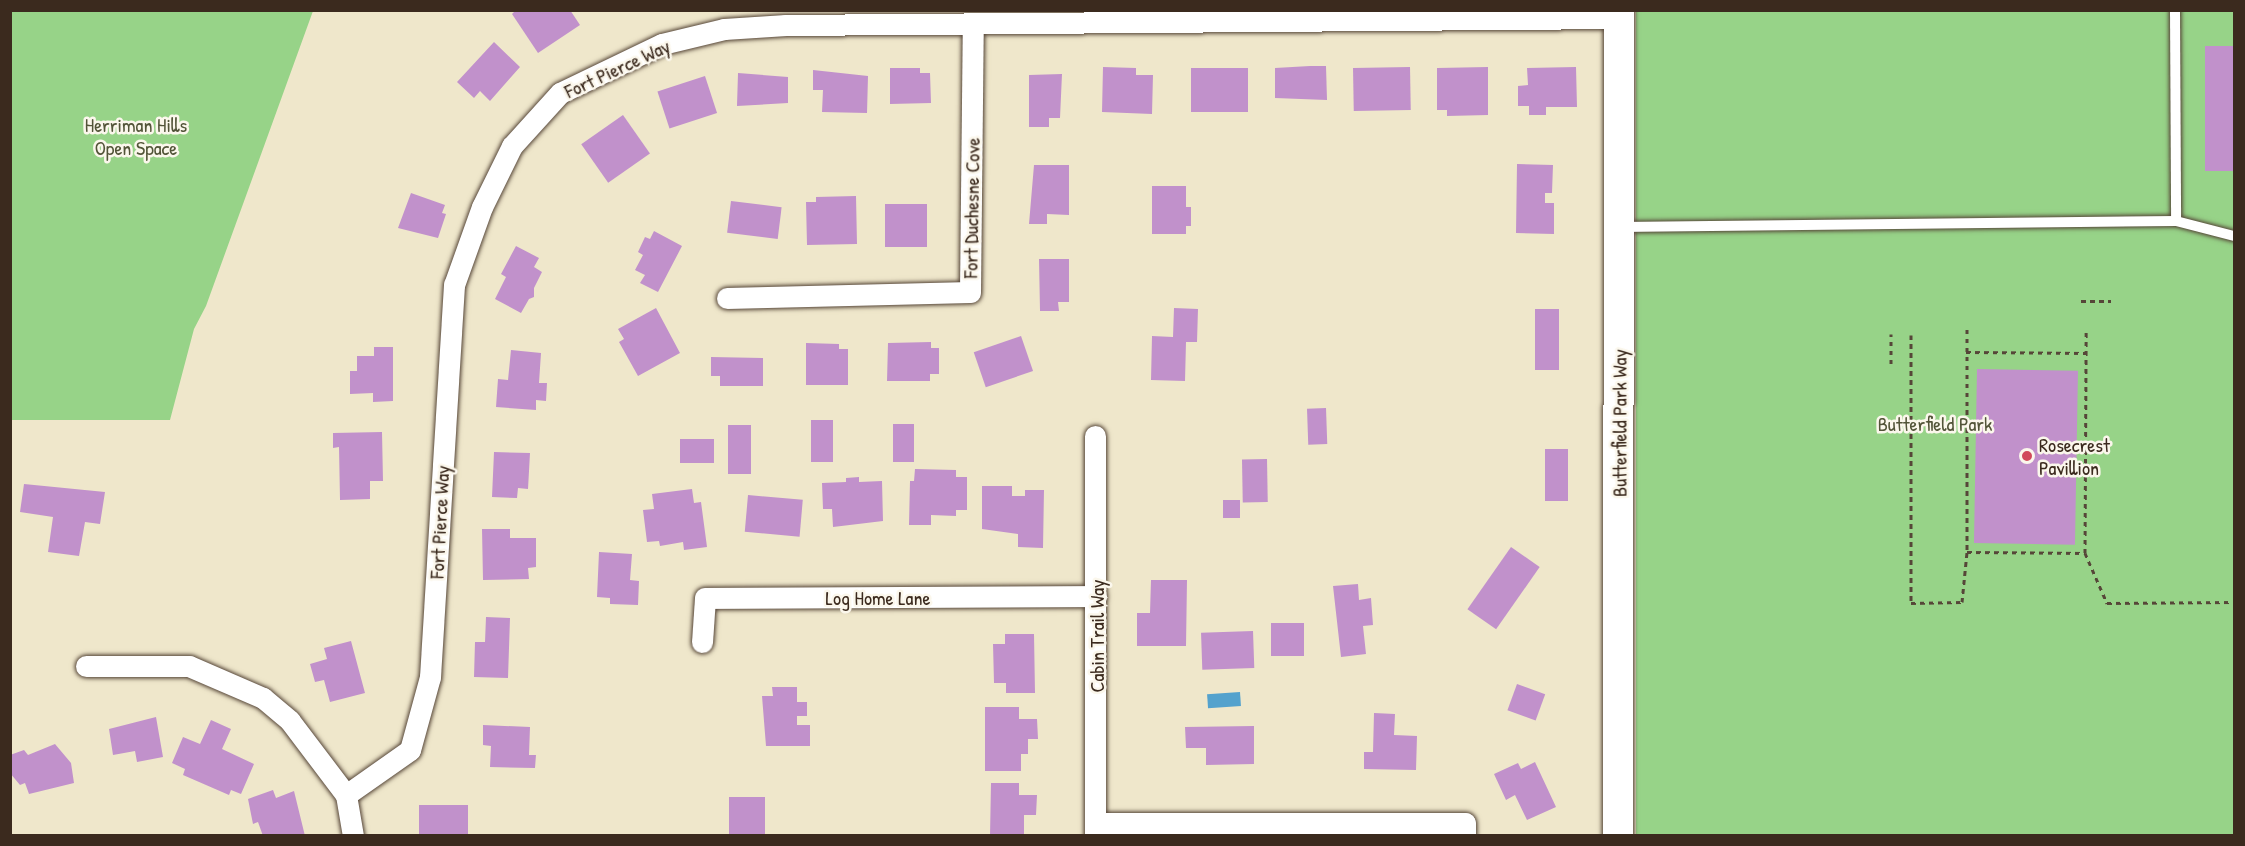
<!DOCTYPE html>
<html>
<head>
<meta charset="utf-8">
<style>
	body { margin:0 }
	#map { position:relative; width:2245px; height:846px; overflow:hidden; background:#efe7cb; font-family:"Patrick Hand",sans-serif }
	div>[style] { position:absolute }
	.green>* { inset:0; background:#97d388; transform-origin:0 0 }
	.water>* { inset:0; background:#54a2cd; transform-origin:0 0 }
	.building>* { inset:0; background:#c191cb; transform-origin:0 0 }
	.path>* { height:3px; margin-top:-1.5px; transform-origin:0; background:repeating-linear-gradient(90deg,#564638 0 4.5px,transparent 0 9px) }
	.roads { filter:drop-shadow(0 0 2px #564638) drop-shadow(0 0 2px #564638) }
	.lane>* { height:10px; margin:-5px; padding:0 5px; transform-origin:5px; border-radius:5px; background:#fff }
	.street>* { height:21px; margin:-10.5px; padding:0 10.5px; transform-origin:10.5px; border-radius:10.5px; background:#fff }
	.secondary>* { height:30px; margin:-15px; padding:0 15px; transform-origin:15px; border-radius:15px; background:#fff }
	.dots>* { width:16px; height:16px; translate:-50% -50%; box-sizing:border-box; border:3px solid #fbf7ec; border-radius:50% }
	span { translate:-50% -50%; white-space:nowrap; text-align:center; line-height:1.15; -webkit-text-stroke:5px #fbf7ec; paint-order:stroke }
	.street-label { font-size:20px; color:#3b2a1e }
	.park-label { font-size:20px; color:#525438 }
	.poi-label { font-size:20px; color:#3b2a1e }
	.left { translate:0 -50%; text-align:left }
	.frame { position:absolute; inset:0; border:12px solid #3b2a1e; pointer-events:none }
</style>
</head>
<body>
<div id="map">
	<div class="green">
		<div style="clip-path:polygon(11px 10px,313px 11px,206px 306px,194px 329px,170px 420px,11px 420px)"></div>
		<div style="left:1636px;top:11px;width:598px;height:825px"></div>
	</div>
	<div class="water">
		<div style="left:1240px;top:692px;width:14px;height:33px;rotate:86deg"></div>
	</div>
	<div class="building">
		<div style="clip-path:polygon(516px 10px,570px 10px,580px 25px,538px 53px,512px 14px)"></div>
		<div style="clip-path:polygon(494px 42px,520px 67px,490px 101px,480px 91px,474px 98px,457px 82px)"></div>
		<div style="left:2205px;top:46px;width:29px;height:125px"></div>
		<div style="clip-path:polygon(1310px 66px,1326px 66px,1327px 100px,1275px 98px,1275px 68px)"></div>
		<div style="clip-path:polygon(1103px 67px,1136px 68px,1136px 75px,1153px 75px,1152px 114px,1102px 112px)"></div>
		<div style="left:1410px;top:67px;width:43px;height:57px;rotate:89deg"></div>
		<div style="clip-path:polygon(1488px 67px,1488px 115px,1447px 116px,1447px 110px,1437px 110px,1437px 68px)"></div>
		<div style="clip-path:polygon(1576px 67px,1577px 107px,1546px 107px,1546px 115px,1529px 115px,1529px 106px,1518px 106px,1518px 86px,1528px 85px,1527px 68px)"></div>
		<div style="clip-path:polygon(890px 68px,920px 68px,920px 73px,930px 73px,931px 103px,890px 104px)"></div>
		<div style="left:1191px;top:68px;width:57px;height:44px"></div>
		<div style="clip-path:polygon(813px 70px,868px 76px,867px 113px,822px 112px,823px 90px,813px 90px)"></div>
		<div style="clip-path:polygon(738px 73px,788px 77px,788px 103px,737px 106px)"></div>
		<div style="clip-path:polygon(1062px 74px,1060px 118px,1049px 118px,1049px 127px,1029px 127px,1029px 75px)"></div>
		<div style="left:705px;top:76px;width:39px;height:50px;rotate:72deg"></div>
		<div style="left:623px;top:115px;width:47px;height:51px;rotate:55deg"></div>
		<div style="clip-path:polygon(1517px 164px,1553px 165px,1552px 193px,1545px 193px,1545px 203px,1554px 203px,1554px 234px,1516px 233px)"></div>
		<div style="clip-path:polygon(1034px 165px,1069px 165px,1069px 215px,1047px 214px,1047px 224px,1029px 224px)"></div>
		<div style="clip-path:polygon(1152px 186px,1186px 186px,1186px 207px,1191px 207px,1191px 226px,1186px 226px,1186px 234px,1152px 234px)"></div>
		<div style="clip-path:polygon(411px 193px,445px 205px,442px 213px,446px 214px,438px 238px,398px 228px)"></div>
		<div style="clip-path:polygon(856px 196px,857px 244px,807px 245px,806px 202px,816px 202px,816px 197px)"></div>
		<div style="left:731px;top:201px;width:51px;height:32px;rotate:7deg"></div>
		<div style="left:885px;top:204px;width:42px;height:43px"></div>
		<div style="clip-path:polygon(654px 231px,682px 246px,658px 292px,640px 283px,645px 275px,635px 270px,643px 255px,638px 252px,645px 237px,650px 239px)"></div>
		<div style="clip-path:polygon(516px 246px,539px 258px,534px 267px,542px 272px,534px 288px,534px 297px,529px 299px,521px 313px,495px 299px,506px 277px,501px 274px)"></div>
		<div style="clip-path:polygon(1039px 259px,1069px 259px,1069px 302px,1058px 302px,1059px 311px,1040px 311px)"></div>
		<div style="clip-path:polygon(656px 308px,680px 353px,638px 376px,619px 342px,624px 339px,618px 329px)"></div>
		<div style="clip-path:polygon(1174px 308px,1198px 309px,1197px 342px,1186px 342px,1185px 381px,1151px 380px,1152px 336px,1173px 337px)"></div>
		<div style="left:1535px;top:309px;width:24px;height:61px"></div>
		<div style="left:1021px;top:336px;width:37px;height:50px;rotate:71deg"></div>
		<div style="clip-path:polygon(931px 342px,931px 348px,939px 348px,939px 374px,930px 374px,930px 381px,887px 381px,888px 343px)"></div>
		<div style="clip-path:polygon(806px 343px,839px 344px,839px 349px,848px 349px,848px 385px,806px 385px)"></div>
		<div style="clip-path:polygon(374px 347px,393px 347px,393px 401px,373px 402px,373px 393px,350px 394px,350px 371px,357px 371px,357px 356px,374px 356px)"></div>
		<div style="clip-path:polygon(511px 350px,541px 353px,539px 383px,547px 383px,546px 401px,536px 400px,536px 410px,496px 407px,498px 379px,508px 380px)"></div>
		<div style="clip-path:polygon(711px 357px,763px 358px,763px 386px,720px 386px,720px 376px,711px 376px)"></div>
		<div style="left:1977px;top:369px;width:101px;height:174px;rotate:1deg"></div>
		<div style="left:1326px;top:408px;width:36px;height:19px;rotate:88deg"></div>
		<div style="left:811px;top:420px;width:22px;height:42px"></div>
		<div style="left:893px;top:424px;width:21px;height:38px"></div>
		<div style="left:728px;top:425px;width:23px;height:49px"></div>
		<div style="clip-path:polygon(382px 432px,383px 481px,370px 481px,370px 499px,340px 500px,339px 447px,333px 448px,333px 433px)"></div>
		<div style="left:714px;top:439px;width:24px;height:34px;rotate:90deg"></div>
		<div style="left:1545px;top:449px;width:23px;height:52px"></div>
		<div style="clip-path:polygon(494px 452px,530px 453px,528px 489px,518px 488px,517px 498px,492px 497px)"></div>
		<div style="left:1267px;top:459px;width:43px;height:25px;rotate:89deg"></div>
		<div style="clip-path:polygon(915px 469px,956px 470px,956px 477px,967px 477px,967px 510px,956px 510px,956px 516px,931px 515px,931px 525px,909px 525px,910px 481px,914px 481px)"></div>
		<div style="clip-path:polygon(859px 477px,859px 482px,882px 481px,883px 521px,833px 527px,832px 509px,823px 509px,822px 483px,846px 482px,846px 478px)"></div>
		<div style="clip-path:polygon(24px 484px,105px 492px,100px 524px,85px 522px,79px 556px,48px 552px,53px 517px,20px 512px)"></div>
		<div style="clip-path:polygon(982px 486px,1012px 486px,1012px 496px,1025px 496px,1025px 490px,1044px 490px,1043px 548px,1018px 547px,1018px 534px,982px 529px)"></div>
		<div style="clip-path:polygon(692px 489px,694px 503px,701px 502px,707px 547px,684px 550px,683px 542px,660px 546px,659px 541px,647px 542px,643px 510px,654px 509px,652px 494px)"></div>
		<div style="left:748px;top:495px;width:55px;height:37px;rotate:5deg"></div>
		<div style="left:1223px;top:500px;width:17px;height:18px"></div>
		<div style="clip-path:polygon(482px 529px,510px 529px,510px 538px,536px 538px,536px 567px,528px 568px,529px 579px,483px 580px)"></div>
		<div style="left:1511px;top:547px;width:35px;height:76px;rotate:35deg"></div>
		<div style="clip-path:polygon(599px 552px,632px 554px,630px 580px,639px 581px,638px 605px,610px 604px,610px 598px,597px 597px)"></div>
		<div style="clip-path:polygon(1151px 580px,1187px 580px,1186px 646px,1137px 646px,1137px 613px,1150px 613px)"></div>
		<div style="clip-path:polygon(1358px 584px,1359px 600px,1371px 598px,1373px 625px,1363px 626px,1366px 654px,1341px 657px,1333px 586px)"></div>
		<div style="clip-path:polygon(486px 617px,510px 618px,508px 678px,474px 677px,475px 642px,485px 642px)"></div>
		<div style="left:1271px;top:623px;width:33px;height:33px"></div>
		<div style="left:1253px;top:631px;width:37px;height:52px;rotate:88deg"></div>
		<div style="clip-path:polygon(1005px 634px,1034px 634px,1035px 693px,1006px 693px,1006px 683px,994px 683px,993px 644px,1005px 644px)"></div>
		<div style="clip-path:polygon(351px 641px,365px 693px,330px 702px,324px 680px,315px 682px,310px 664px,327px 659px,324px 648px)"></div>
		<div style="left:1517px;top:684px;width:30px;height:28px;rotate:20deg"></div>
		<div style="clip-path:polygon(772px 687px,797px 687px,797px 702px,807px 702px,807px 716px,797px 716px,797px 725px,810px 725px,810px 746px,766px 746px,762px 696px,773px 696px)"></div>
		<div style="clip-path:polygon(985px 707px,1019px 707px,1019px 719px,1037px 719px,1038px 739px,1028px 739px,1028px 754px,1021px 754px,1021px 771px,985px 771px)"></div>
		<div style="clip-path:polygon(1374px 713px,1395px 714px,1394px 735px,1417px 736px,1416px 770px,1364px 769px,1364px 752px,1373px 752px)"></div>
		<div style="clip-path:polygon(156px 717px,163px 757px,137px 762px,135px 751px,113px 755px,109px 729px)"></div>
		<div style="clip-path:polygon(211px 720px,231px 729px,222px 749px,254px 764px,241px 794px,231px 790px,229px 795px,183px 775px,185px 769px,172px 763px,183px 737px,200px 744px)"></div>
		<div style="clip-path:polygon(483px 725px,530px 727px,529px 755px,536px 755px,535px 768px,490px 767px,491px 746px,483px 745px)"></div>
		<div style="clip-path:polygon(1254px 726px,1254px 764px,1206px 765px,1206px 748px,1186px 748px,1185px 727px)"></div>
		<div style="clip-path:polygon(55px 744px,71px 763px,74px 783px,29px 794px,25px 783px,20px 785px,10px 773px,10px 755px,24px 750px,28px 755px)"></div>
		<div style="clip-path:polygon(1535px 762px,1556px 807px,1527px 820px,1515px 795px,1506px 800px,1494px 774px,1518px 763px,1521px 769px)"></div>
		<div style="clip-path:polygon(991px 783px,1019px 783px,1019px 795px,1037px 795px,1036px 815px,1024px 815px,1024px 836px,990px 836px)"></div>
		<div style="clip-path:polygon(273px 790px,276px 798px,294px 791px,305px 836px,263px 836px,258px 822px,253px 824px,248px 799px)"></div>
		<div style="left:729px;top:797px;width:36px;height:39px"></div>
		<div style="left:419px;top:805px;width:49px;height:31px"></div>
	</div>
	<div class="path">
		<div style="left:2081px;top:301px;width:30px"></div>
		<div style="left:1967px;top:329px;width:223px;rotate:90deg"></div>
		<div style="left:1967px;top:552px;width:118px;rotate:0.5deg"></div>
		<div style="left:2085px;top:553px;width:223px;rotate:-89.7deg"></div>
		<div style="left:1911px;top:335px;width:268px;rotate:90deg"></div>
		<div style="left:1911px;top:603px;width:51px;rotate:-1.1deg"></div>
		<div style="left:1962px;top:602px;width:50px;rotate:-84.3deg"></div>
		<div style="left:1966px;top:352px;width:120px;rotate:0.5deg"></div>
		<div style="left:1891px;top:364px;width:30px;rotate:-90deg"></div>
		<div style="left:2085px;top:553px;width:55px;rotate:66.3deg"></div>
		<div style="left:2107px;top:603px;width:127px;rotate:-0.5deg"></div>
	</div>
	<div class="roads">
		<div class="lane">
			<div style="left:2175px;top:10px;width:211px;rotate:89.7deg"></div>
			<div style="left:1619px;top:227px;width:557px;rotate:-0.62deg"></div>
			<div style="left:2176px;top:221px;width:60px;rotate:14.5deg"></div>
		</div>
		<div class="street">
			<div style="left:727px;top:298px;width:243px;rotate:-1.4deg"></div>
			<div style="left:970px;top:292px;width:268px;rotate:-89.4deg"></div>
			<div style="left:702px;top:642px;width:44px;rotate:-86.1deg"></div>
			<div style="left:705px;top:598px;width:391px;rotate:-0.3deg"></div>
			<div style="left:86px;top:666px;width:103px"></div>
			<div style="left:189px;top:666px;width:81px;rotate:23.4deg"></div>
			<div style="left:263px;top:698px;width:35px;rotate:40deg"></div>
			<div style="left:290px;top:721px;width:93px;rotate:52.9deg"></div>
			<div style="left:346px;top:795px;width:42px;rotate:80.3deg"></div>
			<div style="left:346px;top:795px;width:78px;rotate:-35.1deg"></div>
			<div style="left:410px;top:750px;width:76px;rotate:-74.7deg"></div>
			<div style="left:430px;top:677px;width:393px;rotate:-86.5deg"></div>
			<div style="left:454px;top:285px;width:83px;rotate:-70.3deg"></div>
			<div style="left:482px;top:207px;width:68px;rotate:-63.8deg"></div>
			<div style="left:512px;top:146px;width:72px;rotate:-47.8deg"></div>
			<div style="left:560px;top:93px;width:113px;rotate:-25.7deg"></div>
			<div style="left:662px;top:44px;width:64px;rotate:-13.6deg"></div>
			<div style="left:724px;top:29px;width:62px;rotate:-3.7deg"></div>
			<div style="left:786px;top:25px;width:833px;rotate:-0.48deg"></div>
			<div style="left:1096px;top:823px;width:369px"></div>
			<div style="left:1465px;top:823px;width:13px;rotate:90deg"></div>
			<div style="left:1095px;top:836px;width:400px;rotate:-90deg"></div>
		</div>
		<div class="secondary">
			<div style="left:1618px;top:836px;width:826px;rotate:-89.93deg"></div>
		</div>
	</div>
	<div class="dots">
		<div style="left:2027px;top:456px;background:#d1495b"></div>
	</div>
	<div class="street-label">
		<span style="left:617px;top:68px;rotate:-25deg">Fort Pierce Way</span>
		<span style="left:971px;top:208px;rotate:-89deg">Fort Duchesne Cove</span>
		<span style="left:1619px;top:423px;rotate:-90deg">Butterfield Park Way</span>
		<span style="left:439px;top:522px;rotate:-87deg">Fort Pierce Way</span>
		<span style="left:878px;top:597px">Log Home Lane</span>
		<span style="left:1096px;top:636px;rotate:-90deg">Cabin Trail Way</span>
	</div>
	<div class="park-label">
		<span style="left:136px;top:136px">Herriman Hills<br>Open Space</span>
		<span style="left:1935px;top:423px">Butterfield Park</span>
	</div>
	<div class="poi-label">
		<span class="left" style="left:2039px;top:456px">Rosecrest<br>Pavillion</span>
	</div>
	<div class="frame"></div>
</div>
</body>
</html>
